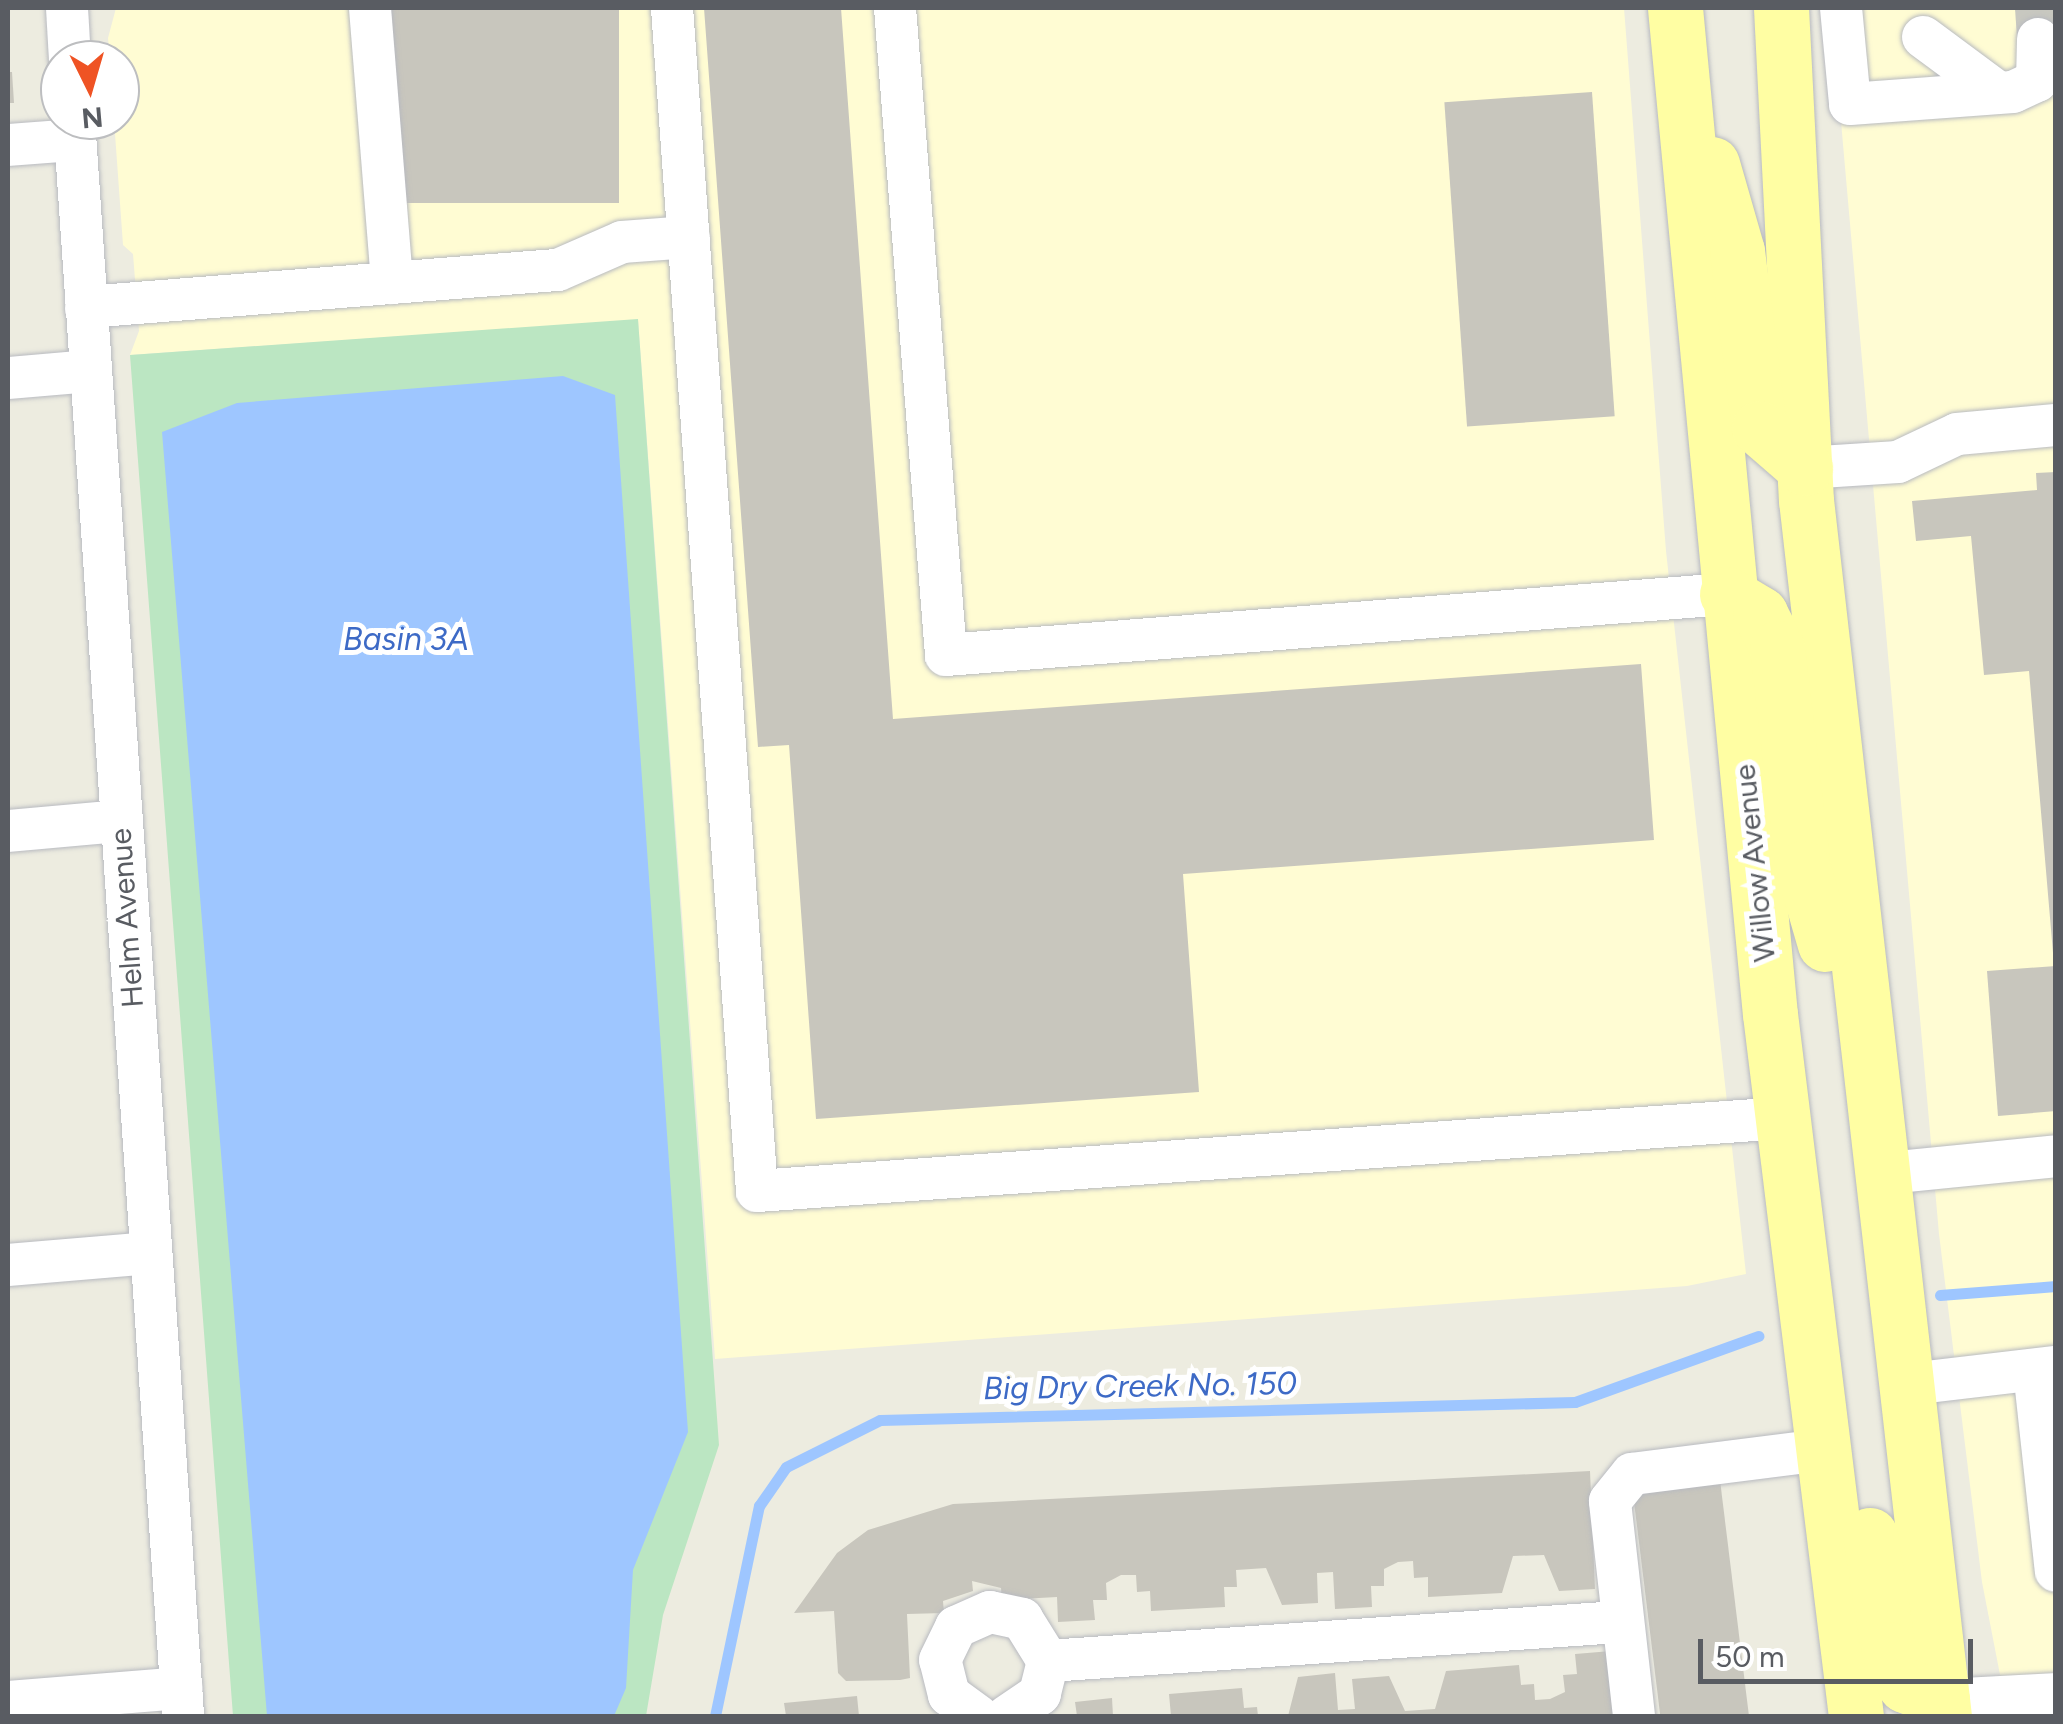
<!DOCTYPE html>
<html>
<head>
<meta charset="utf-8">
<style>
	body { margin:0 }
	#map { position:relative; width:2063px; height:1724px; overflow:hidden; background:#edece0; font-family:Figtree,sans-serif }
	div>[style] { position:absolute }
	.commercial>* { inset:0; background:#fffcd3 }
	.green>* { inset:0; background:#bbe6c2 }
	.water>* { inset:0; background:#9ec6ff }
	.stream>* { height:11px; margin:-5.5px; padding:0 5.5px; transform-origin:5.5px; border-radius:5.5px; background:#9ec6ff }
	.building>* { inset:0; background:#c8c6bd; transform-origin:0 0 }
	.minor-tunnel>* { height:42px; margin-top:-21px; transform-origin:0; background:repeating-linear-gradient(90deg,#c8c8c0 0 42px,transparent 0 63px) }
	.roads { filter:drop-shadow(0 0 2px #b8bac0) drop-shadow(0 0 2px #b8bac0) }
	.minor>* { height:42px; margin:-21px; padding:0 21px; transform-origin:21px; border-radius:21px; background:#fff }
	.major>* { height:55px; margin:-27.5px; padding:0 27.5px; transform-origin:27.5px; border-radius:27.5px; background:#fffea3 }
	span { translate:-50% -50%; white-space:nowrap; text-align:center; line-height:1.15; -webkit-text-stroke:10px #fff; paint-order:stroke }
	.street-label { font-size:30px; color:#595c62 }
	.water-label { font-size:32px; color:#3d6ac6; font-style:italic }
	.frame { position:absolute; inset:0; border:10px solid #595c62; pointer-events:none }
	.north { position:absolute; left:40px; top:40px; width:100px; height:100px; box-sizing:border-box; background:#fff; border:2px solid #bdbec0; border-radius:50%; rotate:175deg; font-size:28px; font-weight:700; line-height:40px; text-align:center; color:#595c62 }
	.north::after { content:''; display:block; margin:auto; width:35px; height:45px; background:#ef5324; clip-path:polygon(50% 0,100% 100%,50% 72%,0 100%) }
	.scale { position:absolute; left:1698px; top:1639px; width:275px; height:45px; box-sizing:border-box; border:5px solid #595c62; border-top:0; padding-left:12px; font-size:30px; line-height:35px; white-space:nowrap; color:#595c62; -webkit-text-stroke:8px #fff; paint-order:stroke }
</style>
</head>
<body>
<div id="map">
	<div class="commercial">
		<div style="clip-path:polygon(116px 8px,1624px 8px,1666px 551px,1746px 1274px,1687px 1286px,715px 1359px,638px 320px,130px 355px,139px 331px,133px 254px,123px 245px,114px 120px,120px 60px,110px 60px,108px 38px)"></div>
		<div style="clip-path:polygon(1831px 8px,2055px 8px,2055px 1716px,2008px 1716px,1982px 1582px,1939px 1234px)"></div>
	</div>
	<div class="green">
		<div style="clip-path:polygon(638px 319px,719px 1445px,663px 1615px,646px 1716px,233px 1716px,130px 355px)"></div>
	</div>
	<div class="water">
		<div style="clip-path:polygon(563px 376px,615px 395px,688px 1432px,633px 1570px,626px 1688px,614px 1716px,267px 1716px,162px 432px,237px 403px)"></div>
	</div>
	<div class="stream">
		<div style="left:1940px;top:1295px;width:116px;rotate:-4.4deg"></div>
		<div style="left:715px;top:1716px;width:215px;rotate:-78.2deg"></div>
		<div style="left:759px;top:1506px;width:47px;rotate:-55.3deg"></div>
		<div style="left:786px;top:1467px;width:105px;rotate:-26.6deg"></div>
		<div style="left:880px;top:1420px;width:695px;rotate:-1.48deg"></div>
		<div style="left:1575px;top:1402px;width:195px;rotate:-19.8deg"></div>
	</div>
	<div class="building">
		<div style="left:390px;top:8px;width:229px;height:195px"></div>
		<div style="clip-path:polygon(704px 8px,841px 8px,893px 719px,1641px 664px,1654px 840px,1183px 874px,1199px 1092px,816px 1119px,789px 745px,758px 747px)"></div>
		<div style="clip-path:polygon(8px 72px,12px 72px,14px 103px,8px 103px)"></div>
		<div style="left:1592px;top:92px;width:325px;height:148px;rotate:86deg"></div>
		<div style="clip-path:polygon(2056px 472px,2056px 953px,2053px 953px,2029px 671px,1984px 675px,1971px 536px,1916px 541px,1912px 501px,2037px 490px,2036px 473px)"></div>
		<div style="clip-path:polygon(2056px 966px,2056px 1111px,1998px 1116px,1987px 971px)"></div>
		<div style="clip-path:polygon(1590px 1471px,1595px 1589px,1559px 1591px,1544px 1555px,1513px 1556px,1502px 1593px,1428px 1597px,1428px 1577px,1414px 1578px,1413px 1561px,1398px 1562px,1384px 1569px,1384px 1586px,1371px 1586px,1372px 1607px,1335px 1609px,1333px 1572px,1317px 1573px,1318px 1603px,1282px 1605px,1266px 1568px,1236px 1570px,1237px 1587px,1224px 1587px,1225px 1607px,1151px 1611px,1150px 1591px,1137px 1592px,1136px 1575px,1121px 1575px,1106px 1583px,1107px 1600px,1093px 1600px,1095px 1620px,1058px 1622px,1057px 1597px,1002px 1600px,1001px 1588px,972px 1581px,973px 1591px,943px 1601px,944px 1613px,907px 1614px,910px 1678px,900px 1680px,846px 1681px,838px 1673px,834px 1611px,794px 1613px,837px 1553px,868px 1530px,953px 1504px)"></div>
		<div style="left:1720px;top:1480px;width:238px;height:88px;rotate:83deg"></div>
		<div style="clip-path:polygon(1611px 1651px,1617px 1716px,1288px 1716px,1298px 1677px,1335px 1673px,1338px 1710px,1355px 1709px,1352px 1679px,1389px 1676px,1405px 1711px,1435px 1709px,1446px 1671px,1519px 1665px,1521px 1685px,1534px 1684px,1535px 1700px,1550px 1699px,1565px 1692px,1563px 1675px,1577px 1674px,1575px 1654px)"></div>
		<div style="clip-path:polygon(1242px 1688px,1244px 1708px,1257px 1707px,1258px 1716px,1171px 1716px,1169px 1694px)"></div>
		<div style="clip-path:polygon(857px 1696px,859px 1716px,786px 1716px,784px 1703px)"></div>
		<div style="clip-path:polygon(1112px 1698px,1113px 1716px,1077px 1716px,1075px 1702px)"></div>
	</div>
	<div class="minor-tunnel">
		<div style="left:2036px;top:8px;width:31px;rotate:86deg"></div>
	</div>
	<div class="roads">
		<div class="minor">
			<div style="left:67px;top:8px;width:52px;rotate:86.7deg"></div>
			<div style="left:370px;top:8px;width:276px;rotate:85.4deg"></div>
			<div style="left:672px;top:8px;width:1186px;rotate:85.89deg"></div>
			<div style="left:757px;top:1191px;width:1029px;rotate:-4.07deg"></div>
			<div style="left:895px;top:8px;width:649px;rotate:85.49deg"></div>
			<div style="left:946px;top:655px;width:783px;rotate:-4.47deg"></div>
			<div style="left:1841px;top:8px;width:96px;rotate:84.6deg"></div>
			<div style="left:1850px;top:104px;width:163px;rotate:-4.2deg"></div>
			<div style="left:2013px;top:92px;width:26px;rotate:-25deg"></div>
			<div style="left:2037px;top:81px;width:42px;rotate:-88.6deg"></div>
			<div style="left:1923px;top:37px;width:91px;rotate:36.5deg"></div>
			<div style="left:74px;top:120px;width:1600px;rotate:86.09deg"></div>
			<div style="left:8px;top:145px;width:67px;rotate:-4.3deg"></div>
			<div style="left:86px;top:307px;width:473px;rotate:-4.5deg"></div>
			<div style="left:558px;top:270px;width:70px;rotate:-23.6deg"></div>
			<div style="left:622px;top:242px;width:67px;rotate:-4.3deg"></div>
			<div style="left:8px;top:378px;width:82px;rotate:-4.9deg"></div>
			<div style="left:1805px;top:468px;width:93px;rotate:-3.7deg"></div>
			<div style="left:1898px;top:462px;width:65px;rotate:-25.4deg"></div>
			<div style="left:1957px;top:434px;width:99px;rotate:-5.2deg"></div>
			<div style="left:8px;top:831px;width:112px;rotate:-5.1deg"></div>
			<div style="left:1877px;top:1174px;width:180px;rotate:-5.7deg"></div>
			<div style="left:8px;top:1265px;width:143px;rotate:-4.8deg"></div>
			<div style="left:2034px;top:1370px;width:202px;rotate:83.8deg"></div>
			<div style="left:1902px;top:1385px;width:155px;rotate:-6.7deg"></div>
			<div style="left:1048px;top:1661px;width:572px;rotate:-3.91deg"></div>
			<div style="left:1942px;top:1700px;width:114px;rotate:-3deg"></div>
			<div style="left:8px;top:1702px;width:174px;rotate:-4.6deg"></div>
			<div style="left:978px;top:1716px;width:36px;rotate:-144deg"></div>
			<div style="left:949px;top:1695px;width:36px;rotate:-104deg"></div>
			<div style="left:940px;top:1660px;width:37px;rotate:-64deg"></div>
			<div style="left:956px;top:1627px;width:37px;rotate:-24deg"></div>
			<div style="left:990px;top:1612px;width:33px;rotate:12deg"></div>
			<div style="left:1022px;top:1619px;width:49px;rotate:58.2deg"></div>
			<div style="left:1048px;top:1661px;width:34px;rotate:104deg"></div>
			<div style="left:1040px;top:1694px;width:40px;rotate:146deg"></div>
			<div style="left:1634px;top:1716px;width:216px;rotate:-96.4deg"></div>
			<div style="left:1610px;top:1501px;width:35px;rotate:-51deg"></div>
			<div style="left:1632px;top:1474px;width:193px;rotate:-7.2deg"></div>
		</div>
		<div class="major">
			<div style="left:1675px;top:8px;width:1010px;rotate:84.61deg"></div>
			<div style="left:1770px;top:1014px;width:707px;rotate:83.02deg"></div>
			<div style="left:1781px;top:8px;width:493px;rotate:87.1deg"></div>
			<div style="left:1806px;top:500px;width:1224px;rotate:83.53deg"></div>
			<div style="left:1712px;top:164px;width:91px;rotate:74deg"></div>
			<div style="left:1737px;top:251px;width:178px;rotate:82.9deg"></div>
			<div style="left:1759px;top:428px;width:61px;rotate:41deg"></div>
			<div style="left:1727px;top:594px;width:39px;rotate:31deg"></div>
			<div style="left:1760px;top:614px;width:38px;rotate:63deg"></div>
			<div style="left:1777px;top:648px;width:222px;rotate:83.3deg"></div>
			<div style="left:1803px;top:868px;width:79px;rotate:73.9deg"></div>
			<div style="left:1870px;top:1535px;width:115px;rotate:81deg"></div>
			<div style="left:1888px;top:1649px;width:40px;rotate:65deg"></div>
			<div style="left:1905px;top:1685px;width:40px;rotate:22deg"></div>
		</div>
	</div>
	<div class="street-label">
		<span style="left:1755px;top:863px;rotate:-96deg">Willow Avenue</span>
		<span style="left:127px;top:918px;rotate:-94deg">Helm Avenue</span>
	</div>
	<div class="water-label">
		<span style="left:406px;top:639px">Basin 3A</span>
		<span style="left:1140px;top:1386px;rotate:-1deg">Big Dry Creek No. 150</span>
	</div>
	<div class="frame"></div>
	<div class="north">N</div>
	<div class="scale">50 m</div>
</div>
</body>
</html>
